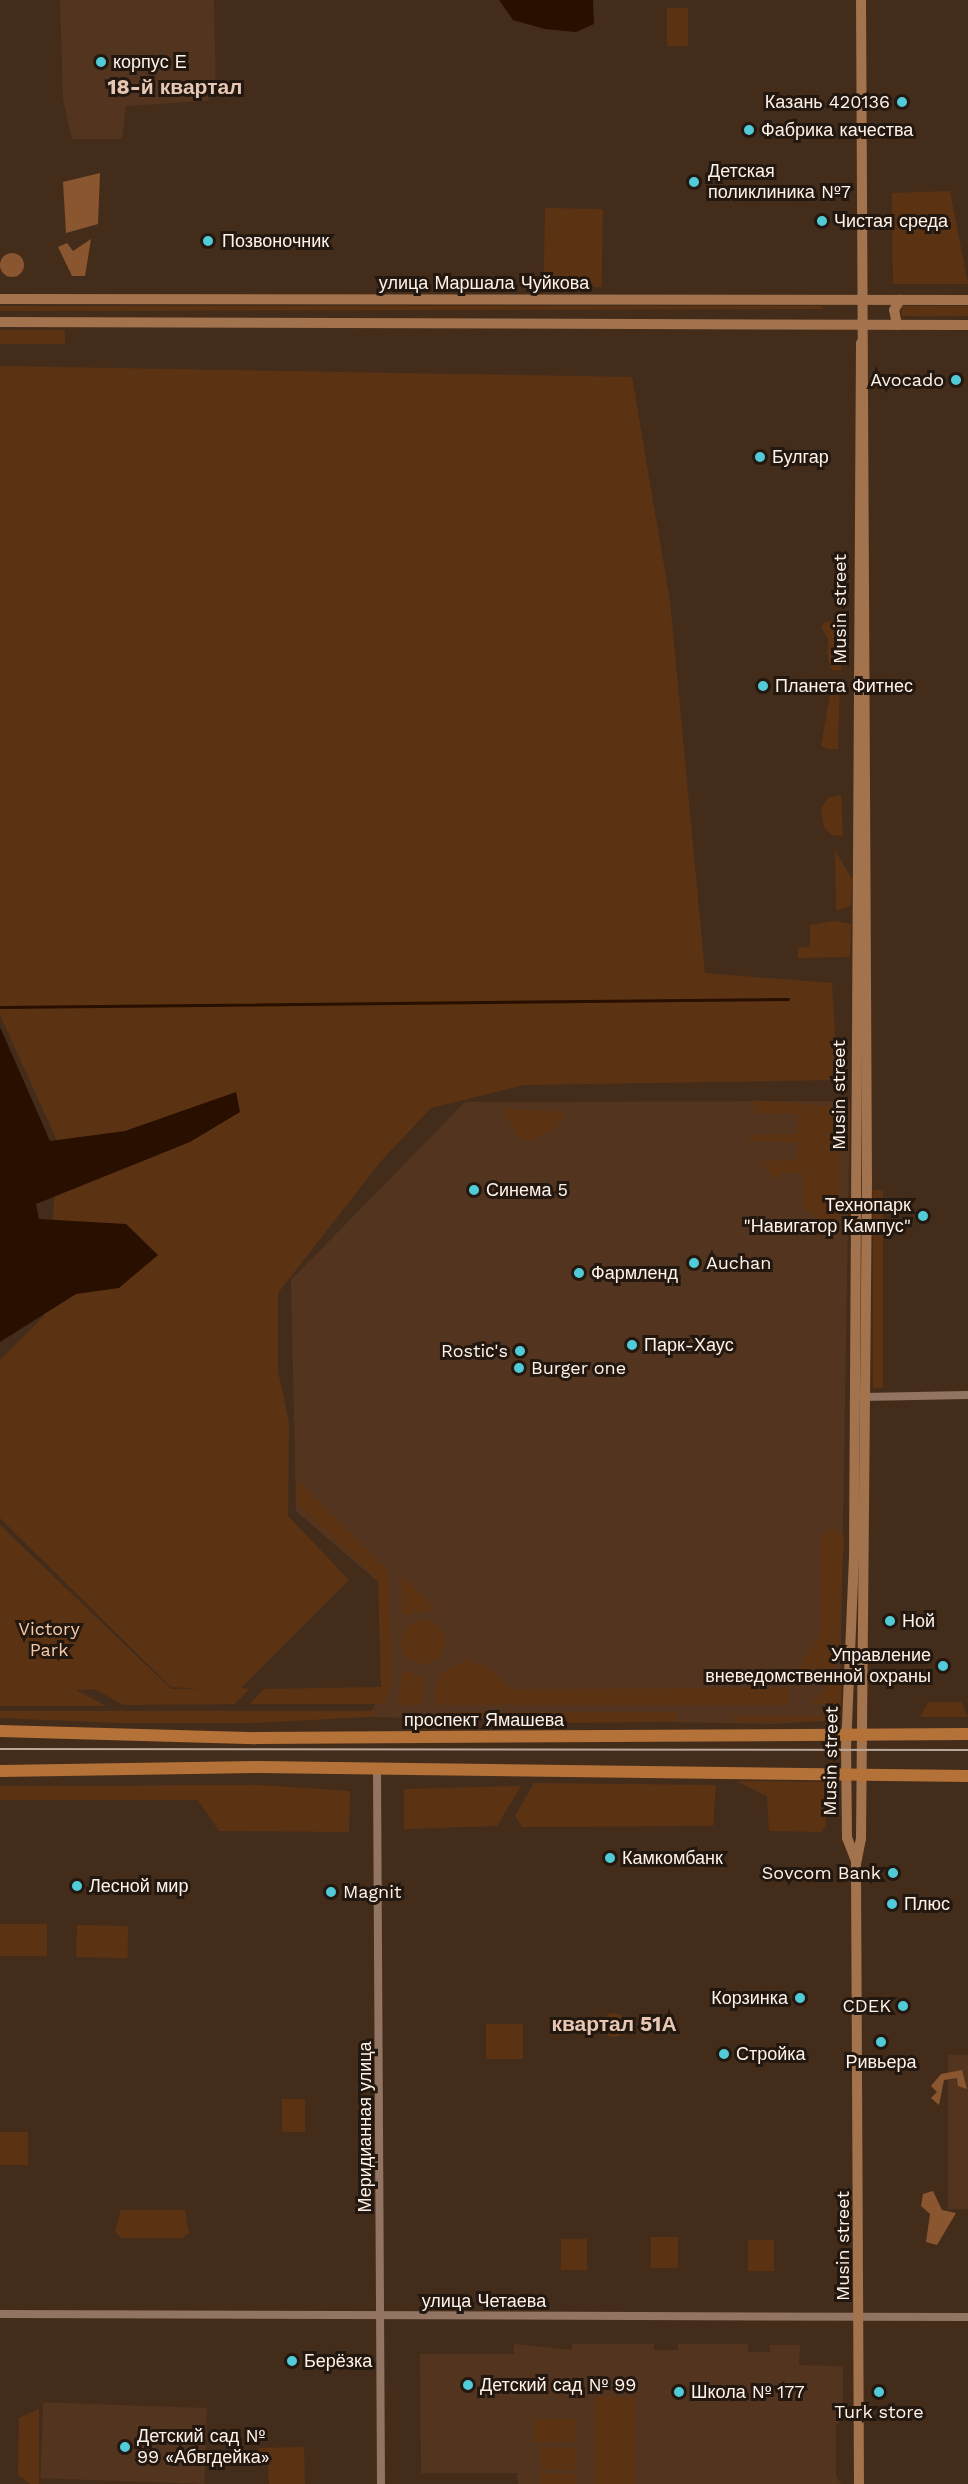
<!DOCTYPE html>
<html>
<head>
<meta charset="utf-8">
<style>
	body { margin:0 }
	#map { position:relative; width:968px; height:2484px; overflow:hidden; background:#442c1b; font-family:"Work Sans",sans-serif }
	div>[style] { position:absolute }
	.built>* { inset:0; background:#53341e; transform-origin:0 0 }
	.green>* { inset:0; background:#5b3313; transform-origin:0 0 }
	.round { border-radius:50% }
	.forest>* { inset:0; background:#8a5630 }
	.water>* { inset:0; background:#280f00 }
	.stream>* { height:3px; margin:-1.5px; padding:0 1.5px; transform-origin:1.5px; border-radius:1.5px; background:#280f00 }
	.street>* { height:8px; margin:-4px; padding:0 4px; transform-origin:4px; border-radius:4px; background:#917461 }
	.secondary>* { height:10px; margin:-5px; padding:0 5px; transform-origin:5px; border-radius:5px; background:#a2734d }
	.primary>* { height:12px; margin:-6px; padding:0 6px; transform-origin:6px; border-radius:6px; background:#b47239 }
	.tram>* { height:1.5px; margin:-0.75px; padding:0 0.75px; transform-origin:0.75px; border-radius:0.75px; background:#b9a89c }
	.dots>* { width:16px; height:16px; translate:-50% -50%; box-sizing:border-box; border:3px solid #231810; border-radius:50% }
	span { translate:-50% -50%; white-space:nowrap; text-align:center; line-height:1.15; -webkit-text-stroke:6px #231810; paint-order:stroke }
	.poi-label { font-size:18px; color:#fff2e9 }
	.left { translate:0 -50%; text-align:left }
	.right { translate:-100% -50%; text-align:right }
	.street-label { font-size:18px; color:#fff2e9 }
	.park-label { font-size:18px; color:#f9c9a8 }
	.quarter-label { font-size:21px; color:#e7c7b3; font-weight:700 }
</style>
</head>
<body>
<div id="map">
	<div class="built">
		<div style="clip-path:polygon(60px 0,214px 0,216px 93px,206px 101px,126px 106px,122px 139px,72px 139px,63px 100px)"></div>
		<div style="clip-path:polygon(850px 1101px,840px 1706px,835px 1720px,774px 1724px,368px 1717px,385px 1688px,383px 1586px,296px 1511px,291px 1280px,465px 1102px)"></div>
		<div style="left:948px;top:2055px;width:20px;height:154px"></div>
		<div style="clip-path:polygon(514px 2344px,572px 2350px,572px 2344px,654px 2344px,654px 2350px,678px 2350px,678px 2344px,748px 2344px,748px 2352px,770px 2352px,770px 2345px,800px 2345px,799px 2365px,843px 2366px,843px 2419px,836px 2425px,836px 2476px,841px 2484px,518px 2484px,517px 2473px,421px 2473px,420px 2354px,514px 2354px)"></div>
		<div style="left:207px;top:2408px;width:76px;height:164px;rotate:92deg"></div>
	</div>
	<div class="green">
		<div style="left:667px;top:8px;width:21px;height:38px"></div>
		<div style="clip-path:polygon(950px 191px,968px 284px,893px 284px,892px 193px)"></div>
		<div style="left:603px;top:209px;width:78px;height:58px;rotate:91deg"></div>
		<div style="clip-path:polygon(0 306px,820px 306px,824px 309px,0 311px)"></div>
		<div style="left:902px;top:306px;width:66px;height:10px"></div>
		<div style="left:0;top:330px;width:65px;height:14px"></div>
		<div style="clip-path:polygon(0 366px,632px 377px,670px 601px,705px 973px,832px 983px,838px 1080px,524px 1085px,431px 1108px,381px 1161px,278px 1293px,278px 1371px,289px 1423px,288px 1516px,349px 1580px,241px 1688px,250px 1689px,234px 1704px,123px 1705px,95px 1689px,76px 1690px,106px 1706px,0 1706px,0 1525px,171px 1689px,200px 1689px,171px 1687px,0 1518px,0 1360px,44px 1316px,59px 1145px,0 1015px)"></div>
		<div style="clip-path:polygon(825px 622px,842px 622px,841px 671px,832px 670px,828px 659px,828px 639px,821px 627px)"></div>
		<div style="clip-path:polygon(832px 682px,840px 682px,838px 749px,828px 749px,821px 746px)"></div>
		<div style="clip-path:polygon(841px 795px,843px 836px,831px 835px,824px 827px,821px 808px,828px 798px)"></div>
		<div style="clip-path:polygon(835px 850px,852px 879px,851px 905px,836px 911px)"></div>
		<div style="clip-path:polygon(834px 921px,851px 924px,850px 957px,798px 958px,798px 948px,810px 947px,810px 925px)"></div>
		<div style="clip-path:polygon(753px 1100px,841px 1107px,838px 1222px,826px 1224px,803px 1208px,803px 1173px,780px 1173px,778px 1181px,760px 1161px,797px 1160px,798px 1142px,750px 1141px,750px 1135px,797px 1134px,798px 1114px,754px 1113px)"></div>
		<div style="clip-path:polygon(502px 1109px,567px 1112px,554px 1130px,529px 1141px,519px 1138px)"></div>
		<div style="left:873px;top:1190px;width:10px;height:198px"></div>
		<div style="clip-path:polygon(297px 1479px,389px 1572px,391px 1689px,384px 1704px,250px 1704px,264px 1689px,381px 1687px,378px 1580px,298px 1505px)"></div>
		<div style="clip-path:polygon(830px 1528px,844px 1535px,837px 1664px,833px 1669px,798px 1669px,820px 1635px,820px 1539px)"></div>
		<div style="clip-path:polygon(401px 1575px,436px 1609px,402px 1616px)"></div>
		<div class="round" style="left:401px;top:1620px;width:44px;height:44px"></div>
		<div style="clip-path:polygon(466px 1660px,487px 1666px,511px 1689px,785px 1688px,789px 1684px,789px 1705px,437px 1705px,434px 1692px,440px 1674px)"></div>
		<div style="clip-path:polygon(403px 1670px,423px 1677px,422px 1705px,398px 1705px)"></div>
		<div style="clip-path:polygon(842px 1670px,841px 1706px,836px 1721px,733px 1722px,733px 1716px,838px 1716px,838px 1704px,811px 1704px)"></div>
		<div style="clip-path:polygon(928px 1702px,961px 1702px,968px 1717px,920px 1717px)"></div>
		<div style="clip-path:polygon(0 1711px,376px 1711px,368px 1717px,253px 1723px,120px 1723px,0 1718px)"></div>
		<div style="clip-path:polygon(442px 1712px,677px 1712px,677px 1722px,546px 1723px,448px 1717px)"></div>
		<div style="clip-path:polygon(736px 1781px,826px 1782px,826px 1826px,822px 1832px,769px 1831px,767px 1796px)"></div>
		<div style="clip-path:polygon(534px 1783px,716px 1785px,713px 1826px,522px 1827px,515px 1816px)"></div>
		<div style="clip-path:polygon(260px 1785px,350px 1791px,349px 1832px,219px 1831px,198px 1800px,0 1800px,0 1786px)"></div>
		<div style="clip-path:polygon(521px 1786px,497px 1826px,404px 1829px,404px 1789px)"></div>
		<div style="left:0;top:1924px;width:47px;height:32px"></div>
		<div style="left:77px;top:1925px;width:51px;height:32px;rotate:1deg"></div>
		<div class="round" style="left:602px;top:2013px;width:24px;height:24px"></div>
		<div style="left:486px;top:2024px;width:37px;height:35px"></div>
		<div style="left:282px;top:2099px;width:23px;height:33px"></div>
		<div style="left:0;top:2132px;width:28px;height:33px"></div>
		<div style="clip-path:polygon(121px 2210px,185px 2210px,189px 2233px,182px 2238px,121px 2238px,115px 2231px)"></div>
		<div style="left:651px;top:2237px;width:27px;height:31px"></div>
		<div style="left:561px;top:2239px;width:26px;height:31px"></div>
		<div style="left:748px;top:2240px;width:26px;height:31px"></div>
		<div style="left:594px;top:2397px;width:41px;height:87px"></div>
		<div style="clip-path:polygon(39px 2409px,39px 2484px,30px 2484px,18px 2475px,19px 2418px)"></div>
		<div style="left:534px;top:2419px;width:41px;height:23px"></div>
		<div style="clip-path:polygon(304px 2447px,305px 2484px,269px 2484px,268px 2461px,259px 2461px,259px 2448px)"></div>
		<div style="left:541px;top:2447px;width:35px;height:22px;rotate:2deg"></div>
		<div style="left:541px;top:2473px;width:35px;height:11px;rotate:2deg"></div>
	</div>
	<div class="forest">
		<div style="clip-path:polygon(100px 173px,98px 224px,66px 233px,63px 182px)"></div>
		<div style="clip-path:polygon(91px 239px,85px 276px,72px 276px,58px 247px,67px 243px,73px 251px)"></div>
		<div class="round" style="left:0;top:253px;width:24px;height:24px"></div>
		<div style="clip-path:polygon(962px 2070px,967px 2089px,958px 2086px,957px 2078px,944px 2080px,939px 2105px,931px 2098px,937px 2092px,931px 2086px,941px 2074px)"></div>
		<div style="clip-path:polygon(933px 2191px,942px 2210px,956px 2213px,937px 2245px,926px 2242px,930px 2214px,921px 2206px,923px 2194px)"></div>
	</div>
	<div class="water">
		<div style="clip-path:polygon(499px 0,593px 0,594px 24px,576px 32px,545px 29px,513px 20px)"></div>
		<div style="clip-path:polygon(0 1027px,50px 1141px,125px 1131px,236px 1092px,240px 1112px,190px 1142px,36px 1204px,39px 1219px,126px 1224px,158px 1255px,119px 1288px,76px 1294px,0 1342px)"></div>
	</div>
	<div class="stream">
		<div style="left:0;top:1007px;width:788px;rotate:-0.58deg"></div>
	</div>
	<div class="street">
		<div style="left:862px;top:1397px;width:106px;rotate:-1.1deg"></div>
		<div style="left:377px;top:1769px;width:715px;rotate:89.68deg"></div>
		<div style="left:0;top:2314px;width:968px;rotate:0.18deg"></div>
	</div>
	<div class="secondary">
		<div style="left:0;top:299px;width:968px;rotate:0.06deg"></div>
		<div style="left:0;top:322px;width:968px;rotate:0.18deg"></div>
		<div style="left:897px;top:325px;width:15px;rotate:-101deg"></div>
		<div style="left:894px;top:310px;width:12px;rotate:-59deg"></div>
		<div style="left:856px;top:1861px;width:25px;rotate:-111deg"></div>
		<div style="left:847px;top:1838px;width:90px;rotate:-90.6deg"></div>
		<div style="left:846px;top:1748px;width:190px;rotate:-87.6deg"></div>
		<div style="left:854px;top:1558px;width:1215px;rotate:-89.67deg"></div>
		<div style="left:859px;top:2484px;width:620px;rotate:-90.28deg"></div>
		<div style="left:856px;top:1864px;width:25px;rotate:-79deg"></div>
		<div style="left:861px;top:1839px;width:656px;rotate:-89.48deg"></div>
		<div style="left:867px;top:1183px;width:1183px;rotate:-90.29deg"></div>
	</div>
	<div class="primary">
		<div style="left:0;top:1731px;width:256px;rotate:1.6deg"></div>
		<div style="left:256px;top:1738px;width:712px;rotate:-0.32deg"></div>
		<div style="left:0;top:1771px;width:258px;rotate:-0.9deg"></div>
		<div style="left:258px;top:1767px;width:710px;rotate:0.73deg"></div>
	</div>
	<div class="tram">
		<div style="left:0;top:1749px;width:968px;rotate:0.06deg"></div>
	</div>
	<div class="dots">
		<div style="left:101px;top:62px;background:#52cbd9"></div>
		<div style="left:902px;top:102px;background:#52cbd9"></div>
		<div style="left:749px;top:130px;background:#52cbd9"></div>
		<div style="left:694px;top:182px;background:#52cbd9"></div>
		<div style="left:822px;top:221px;background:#52cbd9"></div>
		<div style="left:208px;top:241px;background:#52cbd9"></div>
		<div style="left:956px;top:380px;background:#52cbd9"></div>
		<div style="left:760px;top:457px;background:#52cbd9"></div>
		<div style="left:763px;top:686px;background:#52cbd9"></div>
		<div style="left:474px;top:1190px;background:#52cbd9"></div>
		<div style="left:923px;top:1216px;background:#52cbd9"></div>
		<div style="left:694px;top:1263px;background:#52cbd9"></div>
		<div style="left:579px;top:1273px;background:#52cbd9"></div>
		<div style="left:632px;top:1345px;background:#52cbd9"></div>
		<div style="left:520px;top:1351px;background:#52cbd9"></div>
		<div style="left:519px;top:1368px;background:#52cbd9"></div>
		<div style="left:890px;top:1621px;background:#52cbd9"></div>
		<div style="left:943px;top:1666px;background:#52cbd9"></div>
		<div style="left:610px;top:1858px;background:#52cbd9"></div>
		<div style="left:893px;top:1873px;background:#52cbd9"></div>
		<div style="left:77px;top:1886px;background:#52cbd9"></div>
		<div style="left:331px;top:1892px;background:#52cbd9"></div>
		<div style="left:892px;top:1904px;background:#52cbd9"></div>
		<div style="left:800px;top:1998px;background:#52cbd9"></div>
		<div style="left:903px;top:2006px;background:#52cbd9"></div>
		<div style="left:881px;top:2042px;background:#52cbd9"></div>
		<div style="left:724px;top:2054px;background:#52cbd9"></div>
		<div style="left:292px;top:2361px;background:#52cbd9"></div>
		<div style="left:468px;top:2385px;background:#52cbd9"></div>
		<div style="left:679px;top:2392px;background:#52cbd9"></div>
		<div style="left:879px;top:2392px;background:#52cbd9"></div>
		<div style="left:125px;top:2447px;background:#52cbd9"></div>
	</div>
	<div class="poi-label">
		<span class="left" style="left:113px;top:62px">корпус Е</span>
		<span class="right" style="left:890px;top:102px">Казань 420136</span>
		<span class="left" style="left:761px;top:130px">Фабрика качества</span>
		<span class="left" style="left:708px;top:182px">Детская<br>поликлиника №7</span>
		<span class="left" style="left:834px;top:221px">Чистая среда</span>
		<span class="left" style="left:222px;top:241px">Позвоночник</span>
		<span class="right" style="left:944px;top:380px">Avocado</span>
		<span class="left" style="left:772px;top:457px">Булгар</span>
		<span class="left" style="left:775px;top:686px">Планета Фитнес</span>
		<span class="left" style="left:486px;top:1190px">Синема 5</span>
		<span class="right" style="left:911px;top:1216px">Технопарк<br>"Навигатор Кампус"</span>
		<span class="left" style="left:706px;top:1263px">Auchan</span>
		<span class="left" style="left:591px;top:1273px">Фармленд</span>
		<span class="left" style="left:644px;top:1345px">Парк-Хаус</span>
		<span class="right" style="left:508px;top:1351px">Rostiс's</span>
		<span class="left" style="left:531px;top:1368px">Burger one</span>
		<span class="left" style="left:902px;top:1621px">Ной</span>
		<span class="right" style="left:931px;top:1666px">Управление<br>вневедомственной охраны</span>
		<span class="left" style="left:622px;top:1858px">Камкомбанк</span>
		<span class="right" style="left:881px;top:1873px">Sovcom Bank</span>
		<span class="left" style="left:89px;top:1886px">Лесной мир</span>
		<span class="left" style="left:343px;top:1892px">Magnit</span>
		<span class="left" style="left:904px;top:1904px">Плюс</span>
		<span class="right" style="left:788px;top:1998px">Корзинка</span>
		<span class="right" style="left:891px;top:2006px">CDEK</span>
		<span class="left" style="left:736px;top:2054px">Стройка</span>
		<span style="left:881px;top:2062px">Ривьера</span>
		<span class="left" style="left:304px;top:2361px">Берёзка</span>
		<span class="left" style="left:480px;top:2385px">Детский сад № 99</span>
		<span class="left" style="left:691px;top:2392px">Школа № 177</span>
		<span style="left:879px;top:2412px">Turk store</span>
		<span class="left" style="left:137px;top:2447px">Детский сад №<br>99 «Абвгдейка»</span>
	</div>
	<div class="street-label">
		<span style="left:484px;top:283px">улица Маршала Чуйкова</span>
		<span style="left:840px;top:609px;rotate:-90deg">Musin street</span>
		<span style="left:839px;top:1095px;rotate:-90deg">Musin street</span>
		<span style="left:484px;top:1720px">проспект Ямашева</span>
		<span style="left:831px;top:1761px;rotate:-89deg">Musin street</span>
		<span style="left:365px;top:2127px;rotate:-90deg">Меридианная улица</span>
		<span style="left:843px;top:2246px;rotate:-90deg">Musin street</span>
		<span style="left:484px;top:2301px">улица Четаева</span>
	</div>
	<div class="park-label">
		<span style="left:49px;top:1640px">Victory<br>Park</span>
	</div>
	<div class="quarter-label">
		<span style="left:175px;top:87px">18-й квартал</span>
		<span style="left:614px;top:2024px">квартал 51А</span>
	</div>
</div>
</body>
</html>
